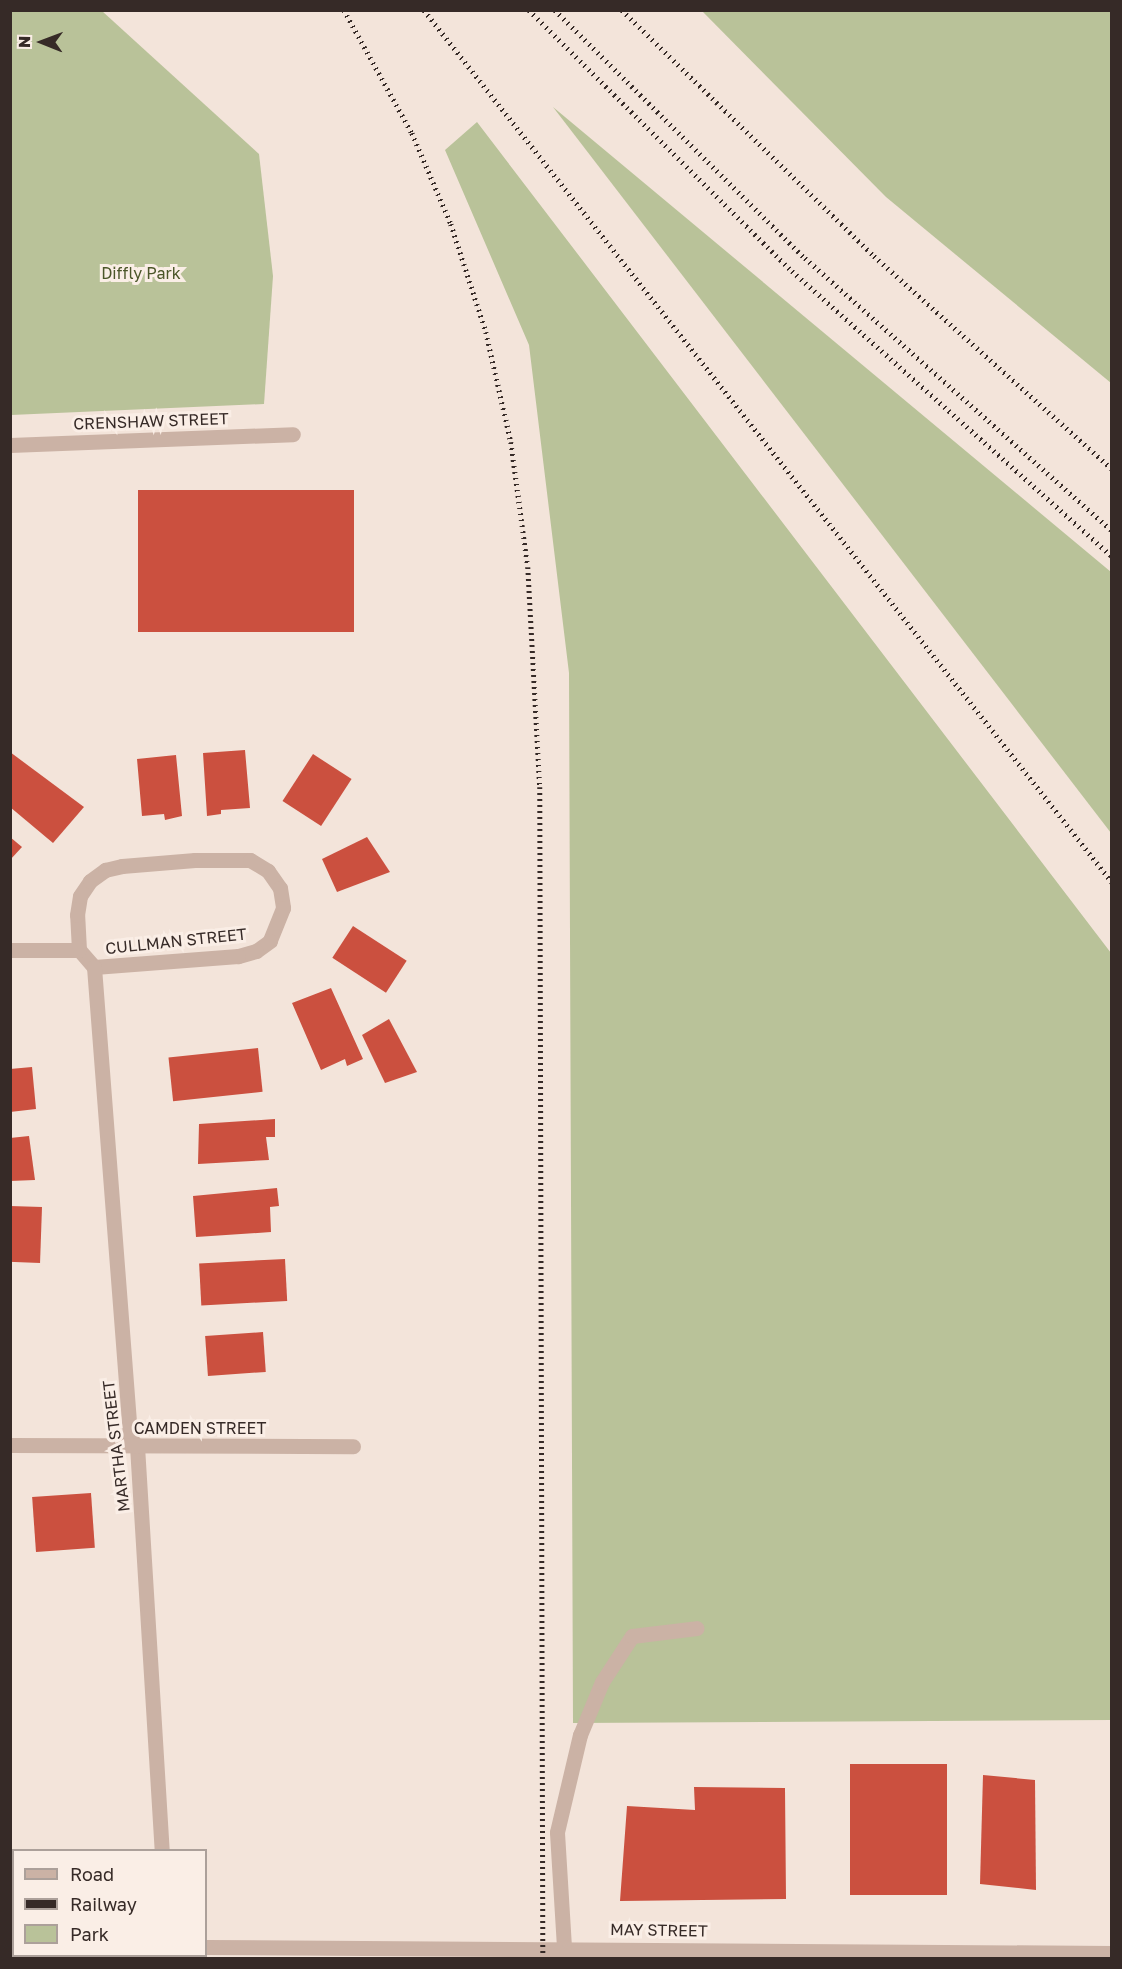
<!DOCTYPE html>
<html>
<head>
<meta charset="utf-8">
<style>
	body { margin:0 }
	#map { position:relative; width:1122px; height:1969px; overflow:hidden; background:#f3e4da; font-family:"Golos Text",sans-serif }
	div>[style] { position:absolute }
	.green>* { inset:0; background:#b9c299 }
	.building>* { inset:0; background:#cb503f; transform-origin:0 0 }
	.minor>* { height:15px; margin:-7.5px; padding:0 7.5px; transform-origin:7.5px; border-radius:7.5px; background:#cbb2a5 }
	.rail>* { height:4.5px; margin-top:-2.25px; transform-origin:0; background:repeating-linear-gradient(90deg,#362a27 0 1.5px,transparent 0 6px) }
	span { translate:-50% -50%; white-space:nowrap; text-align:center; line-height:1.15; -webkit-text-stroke:6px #faeee6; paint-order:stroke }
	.park-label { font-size:16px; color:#4b5629 }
	.street-label { font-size:16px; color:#362a27 }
	.frame { position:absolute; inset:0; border:12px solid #362a27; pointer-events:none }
	.legend { position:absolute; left:12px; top:1849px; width:195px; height:108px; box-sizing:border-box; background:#faeee6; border:2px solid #aca09a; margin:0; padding:8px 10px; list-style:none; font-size:18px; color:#362a27 }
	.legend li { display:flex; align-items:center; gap:12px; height:30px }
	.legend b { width:30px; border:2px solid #aca09a }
	.north { position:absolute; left:12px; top:12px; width:60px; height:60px; -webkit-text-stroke:4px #faeee6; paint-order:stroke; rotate:271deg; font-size:16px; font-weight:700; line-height:24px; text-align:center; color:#362a27 }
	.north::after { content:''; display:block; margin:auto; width:21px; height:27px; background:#362a27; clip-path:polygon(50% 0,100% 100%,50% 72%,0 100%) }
</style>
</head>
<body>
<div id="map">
	<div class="green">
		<div style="clip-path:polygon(11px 10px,102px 11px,259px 154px,273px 276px,264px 404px,11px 415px)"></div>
		<div style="clip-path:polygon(702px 11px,1111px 11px,1111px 383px,886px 197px)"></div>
		<div style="clip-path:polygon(553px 107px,1111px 572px,1111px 833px)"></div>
		<div style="clip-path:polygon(477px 122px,1111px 953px,1111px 1720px,573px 1723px,569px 673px,529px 345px,445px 150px)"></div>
	</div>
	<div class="building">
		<div style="left:138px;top:490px;width:216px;height:142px"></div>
		<div style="clip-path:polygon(245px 750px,250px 808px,221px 810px,221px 814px,207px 816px,203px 753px)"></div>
		<div style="clip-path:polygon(10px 752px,84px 807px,53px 843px,10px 807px)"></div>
		<div style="left:313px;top:754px;width:46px;height:56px;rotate:33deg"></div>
		<div style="clip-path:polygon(176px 755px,182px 816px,165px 820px,164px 814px,142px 816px,137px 759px)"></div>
		<div style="clip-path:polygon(10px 837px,22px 847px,10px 860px)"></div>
		<div style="clip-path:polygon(367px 837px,390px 872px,337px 892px,322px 859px)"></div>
		<div style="left:353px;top:926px;width:64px;height:38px;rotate:33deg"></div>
		<div style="clip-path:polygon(331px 988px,363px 1059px,347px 1066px,345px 1059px,321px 1070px,292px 1003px)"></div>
		<div style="clip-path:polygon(389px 1019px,417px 1072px,385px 1083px,362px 1035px)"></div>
		<div style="left:258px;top:1048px;width:44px;height:90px;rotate:84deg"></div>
		<div style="clip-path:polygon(32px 1067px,36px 1109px,10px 1112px,10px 1069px)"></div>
		<div style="clip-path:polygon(275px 1119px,275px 1137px,266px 1137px,269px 1160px,198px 1164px,199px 1124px)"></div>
		<div style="clip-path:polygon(29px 1136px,35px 1180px,10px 1181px,10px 1138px)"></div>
		<div style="clip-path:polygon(277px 1188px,279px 1206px,270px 1207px,271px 1232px,196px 1237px,193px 1196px)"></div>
		<div style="left:42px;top:1207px;width:56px;height:32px;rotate:92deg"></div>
		<div style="left:285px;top:1259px;width:42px;height:86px;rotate:87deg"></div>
		<div style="left:263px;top:1332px;width:40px;height:58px;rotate:86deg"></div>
		<div style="left:91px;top:1493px;width:55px;height:59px;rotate:86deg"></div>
		<div style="left:850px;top:1764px;width:97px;height:131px"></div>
		<div style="clip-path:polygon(983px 1775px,1035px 1780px,1036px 1890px,980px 1884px)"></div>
		<div style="clip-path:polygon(694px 1787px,785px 1788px,786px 1899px,620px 1901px,627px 1806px,695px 1810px)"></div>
	</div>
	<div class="minor">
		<div style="left:10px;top:445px;width:283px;rotate:-2.2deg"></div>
		<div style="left:195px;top:860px;width:55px"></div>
		<div style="left:250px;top:860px;width:21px;rotate:31deg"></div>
		<div style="left:268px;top:871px;width:21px;rotate:55deg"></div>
		<div style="left:280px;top:888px;width:20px;rotate:81deg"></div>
		<div style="left:283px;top:908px;width:35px;rotate:112deg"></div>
		<div style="left:270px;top:941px;width:17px;rotate:144deg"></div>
		<div style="left:256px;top:951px;width:19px;rotate:164deg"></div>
		<div style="left:238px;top:956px;width:144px;rotate:175.6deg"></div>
		<div style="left:94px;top:967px;width:23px;rotate:-131deg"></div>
		<div style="left:79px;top:950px;width:35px;rotate:-93deg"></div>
		<div style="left:77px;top:915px;width:19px;rotate:-81deg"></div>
		<div style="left:80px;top:896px;width:18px;rotate:-56deg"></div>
		<div style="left:90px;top:881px;width:19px;rotate:-36deg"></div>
		<div style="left:105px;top:870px;width:17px;rotate:-13deg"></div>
		<div style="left:122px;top:866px;width:73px;rotate:-4.7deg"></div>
		<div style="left:10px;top:950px;width:69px"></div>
		<div style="left:94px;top:967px;width:472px;rotate:85.6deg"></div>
		<div style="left:130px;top:1438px;width:11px;rotate:49deg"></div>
		<div style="left:137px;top:1446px;width:405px;rotate:86.5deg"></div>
		<div style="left:10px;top:1445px;width:343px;rotate:0.2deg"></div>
		<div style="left:10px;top:1945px;width:4px"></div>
		<div style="left:206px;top:1947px;width:906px;rotate:0.38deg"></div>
		<div style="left:564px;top:1947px;width:115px;rotate:-93.5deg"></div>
		<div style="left:557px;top:1832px;width:100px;rotate:-76.7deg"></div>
		<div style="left:580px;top:1735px;width:57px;rotate:-67.5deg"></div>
		<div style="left:602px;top:1682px;width:55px;rotate:-56.9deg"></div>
		<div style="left:632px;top:1636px;width:65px;rotate:-7deg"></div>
	</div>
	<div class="rail">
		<div style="left:344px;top:10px;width:141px;rotate:61.1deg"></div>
		<div style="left:412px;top:133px;width:99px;rotate:66.8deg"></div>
		<div style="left:451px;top:224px;width:114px;rotate:72deg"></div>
		<div style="left:486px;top:332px;width:113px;rotate:77.2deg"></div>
		<div style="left:511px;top:442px;width:126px;rotate:82.3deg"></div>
		<div style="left:528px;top:567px;width:220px;rotate:86.9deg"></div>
		<div style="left:540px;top:787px;width:1171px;rotate:89.85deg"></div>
		<div style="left:424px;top:10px;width:1111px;rotate:51.73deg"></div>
		<div style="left:529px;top:10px;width:371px;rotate:44.8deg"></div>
		<div style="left:792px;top:271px;width:429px;rotate:41.7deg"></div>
		<div style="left:555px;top:10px;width:352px;rotate:44.8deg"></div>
		<div style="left:805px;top:258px;width:411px;rotate:41.6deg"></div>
		<div style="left:622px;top:10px;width:352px;rotate:44.3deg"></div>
		<div style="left:874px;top:256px;width:319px;rotate:41.8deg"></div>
	</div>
	<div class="park-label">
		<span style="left:141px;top:273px">Diffly Park</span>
	</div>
	<div class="street-label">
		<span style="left:151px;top:421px;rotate:-2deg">CRENSHAW STREET</span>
		<span style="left:176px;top:941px;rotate:-6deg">CULLMAN STREET</span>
		<span style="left:200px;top:1428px">CAMDEN STREET</span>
		<span style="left:116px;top:1446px;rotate:-97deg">MARTHA STREET</span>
		<span style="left:659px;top:1930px;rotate:1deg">MAY STREET</span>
	</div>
	<div class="frame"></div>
	<ul class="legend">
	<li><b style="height:8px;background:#cbb2a5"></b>Road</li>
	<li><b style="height:8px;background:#362a27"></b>Railway</li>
	<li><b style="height:16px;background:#b9c299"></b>Park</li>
	</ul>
	<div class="north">N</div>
</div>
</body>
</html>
